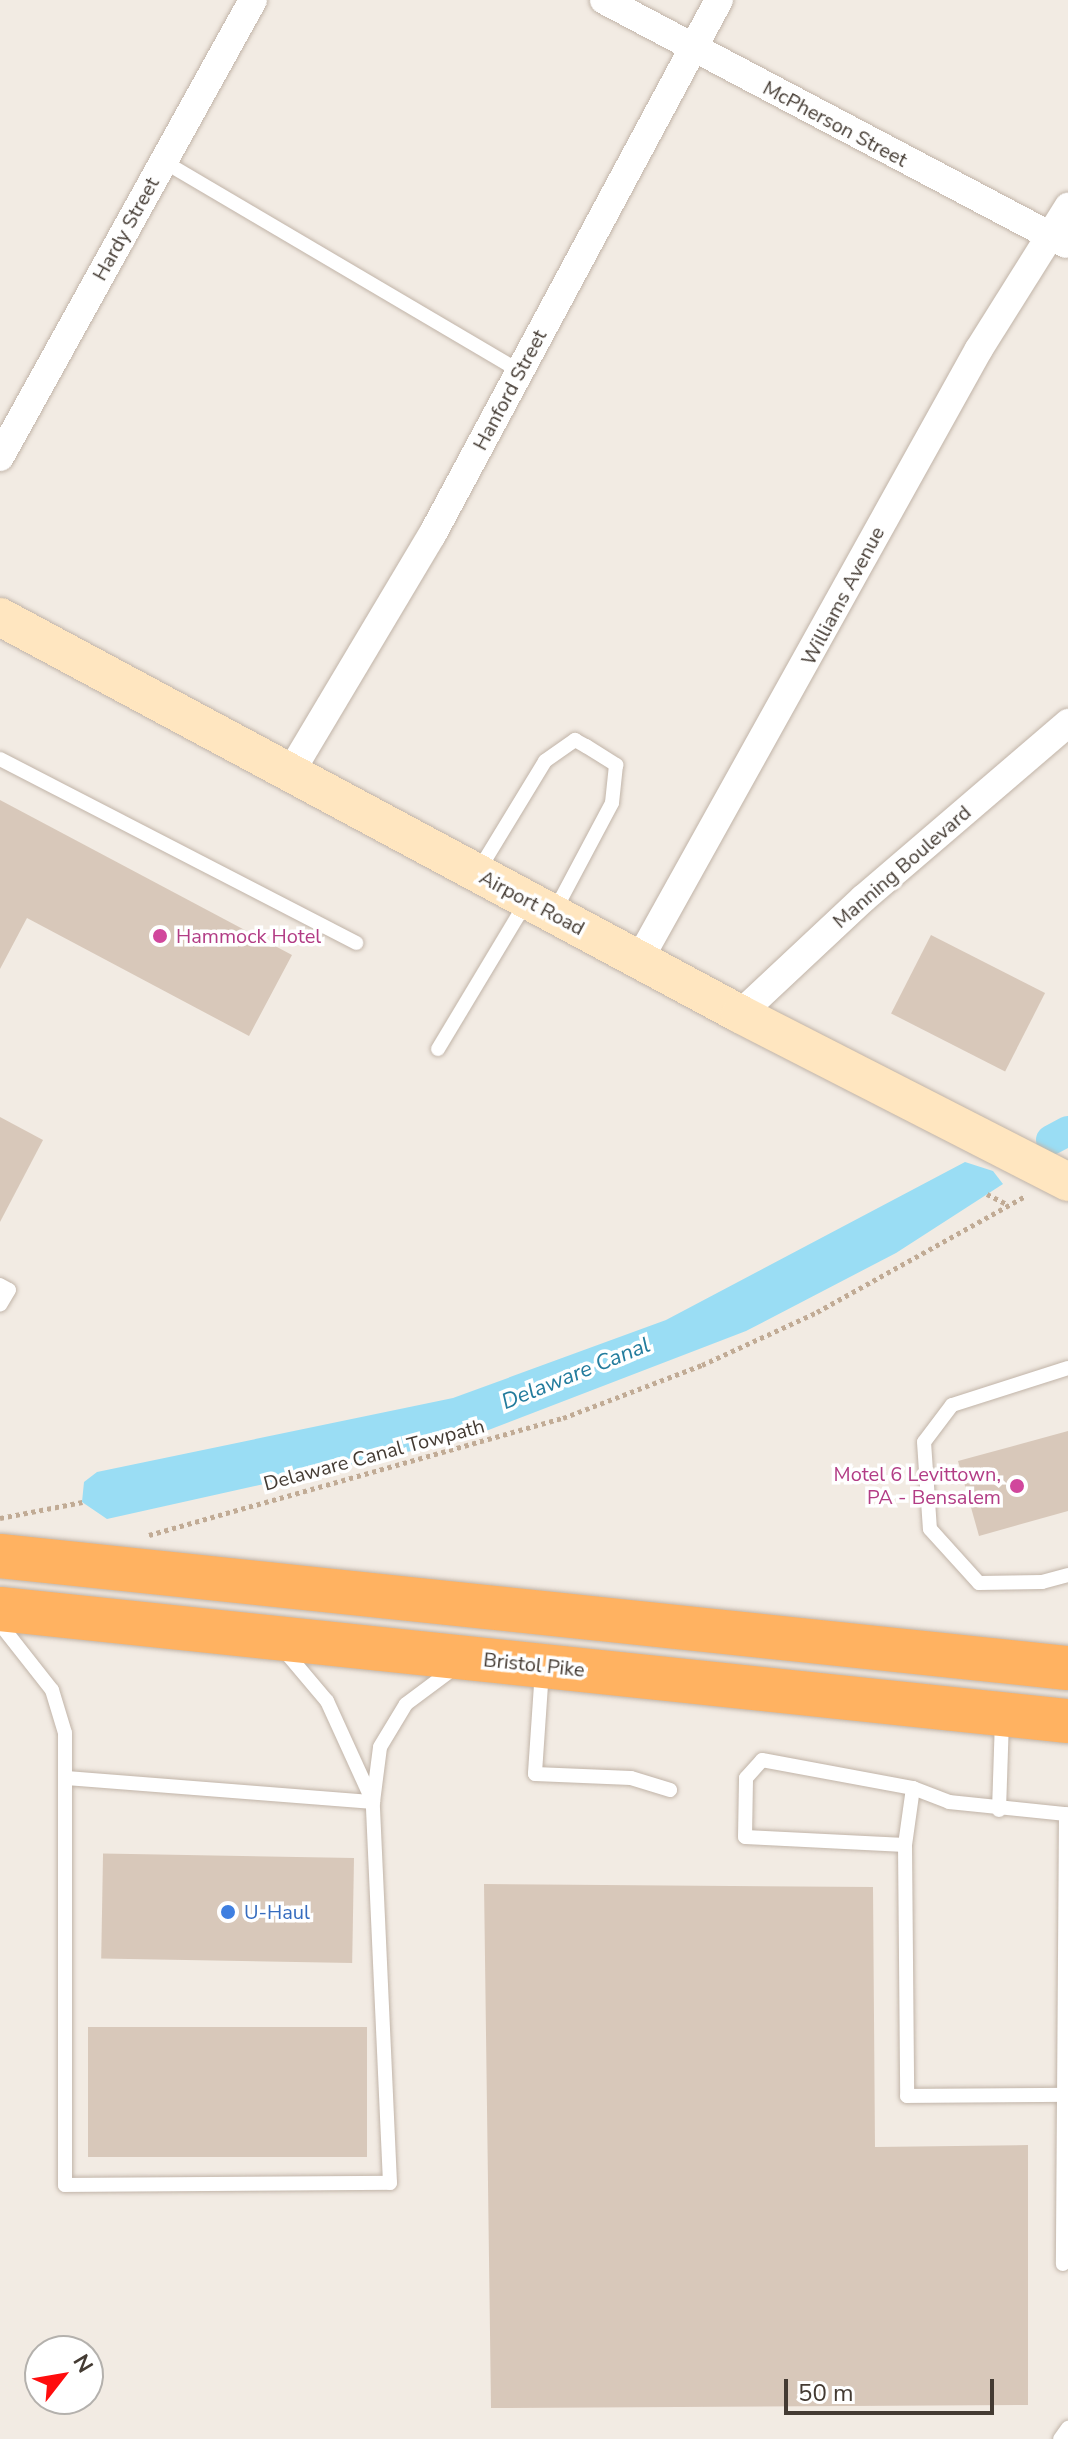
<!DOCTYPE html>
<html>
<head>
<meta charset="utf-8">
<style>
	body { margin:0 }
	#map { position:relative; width:1068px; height:2439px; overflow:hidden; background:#f2ebe3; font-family:"Nunito Sans",sans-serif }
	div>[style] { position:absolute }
	.water>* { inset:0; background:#9addf4 }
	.canal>* { height:30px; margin:-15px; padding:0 15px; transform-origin:15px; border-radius:15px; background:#9addf4 }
	.building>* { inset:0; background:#d8c8ba; transform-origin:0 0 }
	.path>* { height:5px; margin-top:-2.5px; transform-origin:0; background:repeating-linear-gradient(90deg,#c1ab95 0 4px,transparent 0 8px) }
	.roads { filter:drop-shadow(0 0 2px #c1b4a8) drop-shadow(0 0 2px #c1b4a8) }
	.lane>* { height:14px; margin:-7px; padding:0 7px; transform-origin:7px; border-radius:7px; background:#fff }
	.street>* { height:28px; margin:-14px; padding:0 14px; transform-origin:14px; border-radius:14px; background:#fff }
	.secondary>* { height:38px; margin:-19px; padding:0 19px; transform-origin:19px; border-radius:19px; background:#ffe6c0 }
	.highway>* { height:44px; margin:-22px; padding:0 22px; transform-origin:22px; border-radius:22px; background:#ffb261 }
	.dots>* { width:22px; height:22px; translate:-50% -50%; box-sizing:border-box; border:4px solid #fff; border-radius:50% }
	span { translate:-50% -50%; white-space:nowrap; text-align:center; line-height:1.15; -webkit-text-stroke:7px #fff; paint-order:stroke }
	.street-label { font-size:20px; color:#443b33 }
	.hotel-label { font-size:20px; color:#b23c85 }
	.left { translate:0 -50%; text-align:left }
	.right { translate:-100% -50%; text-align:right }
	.shop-label { font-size:20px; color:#366cbe }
	.water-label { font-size:22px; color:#237c9d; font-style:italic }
	.north { position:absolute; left:24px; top:2335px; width:80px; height:80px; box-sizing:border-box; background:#fff; border:2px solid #b4b1ad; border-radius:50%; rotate:59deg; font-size:22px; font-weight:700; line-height:32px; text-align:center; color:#443b33 }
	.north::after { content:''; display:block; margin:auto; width:28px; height:36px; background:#ff0d0e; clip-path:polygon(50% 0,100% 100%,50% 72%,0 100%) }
	.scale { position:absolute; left:784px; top:2379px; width:210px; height:36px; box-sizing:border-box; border:4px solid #443b33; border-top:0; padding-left:10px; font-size:24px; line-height:28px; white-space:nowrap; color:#443b33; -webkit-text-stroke:6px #fff; paint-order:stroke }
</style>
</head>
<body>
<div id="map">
	<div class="water">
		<div style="clip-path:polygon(965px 1162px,993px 1171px,1003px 1184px,896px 1253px,746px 1331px,465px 1439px,107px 1519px,82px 1502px,84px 1482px,97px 1472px,453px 1398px,666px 1320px)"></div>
	</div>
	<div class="canal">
		<div style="left:1051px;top:1140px;width:19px;rotate:-28deg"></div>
	</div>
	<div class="building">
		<div style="clip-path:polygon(0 800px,292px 955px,249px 1036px,27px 918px,0 969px)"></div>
		<div style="left:931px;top:935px;width:128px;height:88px;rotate:27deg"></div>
		<div style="clip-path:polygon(0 1117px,43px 1140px,0 1222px)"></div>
		<div style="clip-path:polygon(1068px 1431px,1068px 1511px,979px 1536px,958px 1461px)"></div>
		<div style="left:354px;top:1858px;width:105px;height:251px;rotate:91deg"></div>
		<div style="clip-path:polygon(484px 1884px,873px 1887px,875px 2147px,1028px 2145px,1028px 2405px,491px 2408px)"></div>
		<div style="left:367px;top:2027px;width:130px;height:279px;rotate:90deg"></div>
	</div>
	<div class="path">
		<div style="left:987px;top:1194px;width:22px;rotate:27deg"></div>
		<div style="left:0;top:1518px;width:84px;rotate:-11deg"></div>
		<div style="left:149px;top:1535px;width:430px;rotate:-15.8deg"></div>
		<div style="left:563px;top:1418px;width:149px;rotate:-20.9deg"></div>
		<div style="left:702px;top:1365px;width:127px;rotate:-24.7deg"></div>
		<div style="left:817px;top:1312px;width:237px;rotate:-29.1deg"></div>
	</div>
	<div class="roads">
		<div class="lane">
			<div style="left:163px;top:161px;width:414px;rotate:30.5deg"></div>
			<div style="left:0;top:759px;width:401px;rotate:27.3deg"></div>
			<div style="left:477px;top:873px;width:131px;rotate:-58.7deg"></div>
			<div style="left:545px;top:761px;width:37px;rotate:-35deg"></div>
			<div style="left:575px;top:740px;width:13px;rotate:29deg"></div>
			<div style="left:586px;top:746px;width:36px;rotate:32deg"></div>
			<div style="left:616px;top:765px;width:38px;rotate:96deg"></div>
			<div style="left:612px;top:803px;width:126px;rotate:118deg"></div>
			<div style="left:438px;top:1049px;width:173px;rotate:-59deg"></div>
			<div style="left:0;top:1285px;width:10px;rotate:29deg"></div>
			<div style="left:9px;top:1290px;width:17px;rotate:121deg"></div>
			<div style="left:1068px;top:1368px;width:122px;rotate:162.3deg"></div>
			<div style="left:952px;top:1405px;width:46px;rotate:127.1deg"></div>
			<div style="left:924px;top:1442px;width:87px;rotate:86.1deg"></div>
			<div style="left:930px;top:1529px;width:73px;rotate:47.8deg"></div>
			<div style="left:979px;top:1583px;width:63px;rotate:-0.9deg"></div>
			<div style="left:1042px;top:1582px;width:27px;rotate:-15deg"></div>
			<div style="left:0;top:1624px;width:84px;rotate:51.8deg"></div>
			<div style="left:52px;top:1690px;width:45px;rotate:73.2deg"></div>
			<div style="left:65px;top:1733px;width:452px;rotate:90deg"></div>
			<div style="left:65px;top:2185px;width:325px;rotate:-0.4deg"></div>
			<div style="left:390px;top:2183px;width:381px;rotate:-92.6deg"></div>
			<div style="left:373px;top:1802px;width:55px;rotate:-82.7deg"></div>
			<div style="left:380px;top:1747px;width:50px;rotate:-58.8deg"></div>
			<div style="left:406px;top:1704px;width:59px;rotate:-36.7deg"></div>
			<div style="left:283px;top:1649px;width:68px;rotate:49.8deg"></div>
			<div style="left:327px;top:1701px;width:111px;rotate:65.5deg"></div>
			<div style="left:542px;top:1670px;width:104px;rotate:93.9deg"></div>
			<div style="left:535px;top:1774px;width:96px;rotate:2.4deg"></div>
			<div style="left:631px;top:1778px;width:41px;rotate:17.1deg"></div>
			<div style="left:67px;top:1778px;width:307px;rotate:4.5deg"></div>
			<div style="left:913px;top:1788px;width:58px;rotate:98deg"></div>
			<div style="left:905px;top:1845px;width:251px;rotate:89.5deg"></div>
			<div style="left:907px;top:2096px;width:161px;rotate:-0.4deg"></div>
			<div style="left:999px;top:1810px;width:92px;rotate:-88.1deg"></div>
			<div style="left:905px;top:1845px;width:160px;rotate:-177.1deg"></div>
			<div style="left:745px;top:1837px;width:59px;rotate:-89deg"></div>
			<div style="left:746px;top:1778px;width:24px;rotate:-48deg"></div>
			<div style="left:762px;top:1760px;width:154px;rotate:10.5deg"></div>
			<div style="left:913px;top:1788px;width:39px;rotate:21deg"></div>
			<div style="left:949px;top:1802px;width:118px;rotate:5.9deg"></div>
			<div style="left:1066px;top:1814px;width:450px;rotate:90.4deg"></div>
			<div style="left:1060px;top:2439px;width:14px;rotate:-54deg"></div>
		</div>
		<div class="street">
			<div style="left:604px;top:0;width:522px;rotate:27.84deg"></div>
			<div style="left:0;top:457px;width:522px;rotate:-61.03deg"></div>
			<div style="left:290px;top:773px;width:277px;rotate:-59.2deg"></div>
			<div style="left:432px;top:535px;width:607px;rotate:-61.79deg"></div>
			<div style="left:639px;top:960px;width:699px;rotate:-60.91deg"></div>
			<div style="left:979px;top:349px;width:168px;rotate:-57.9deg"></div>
			<div style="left:740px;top:1014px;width:170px;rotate:-43.1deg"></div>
			<div style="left:864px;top:898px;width:269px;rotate:-40.6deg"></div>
		</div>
		<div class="secondary">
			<div style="left:0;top:617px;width:840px;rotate:28.21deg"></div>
			<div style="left:740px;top:1014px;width:369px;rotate:27.1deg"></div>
		</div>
		<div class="highway">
			<div style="left:0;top:1556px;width:1074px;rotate:5.99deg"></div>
			<div style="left:0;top:1609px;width:1074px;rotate:5.99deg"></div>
		</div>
	</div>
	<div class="dots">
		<div style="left:160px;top:936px;background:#d1479c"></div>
		<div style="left:1017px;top:1486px;background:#d1479c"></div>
		<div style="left:228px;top:1912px;background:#3f7fe0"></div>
	</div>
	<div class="street-label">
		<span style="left:835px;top:124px;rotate:28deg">McPherson Street</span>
		<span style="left:126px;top:229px;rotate:-61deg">Hardy Street</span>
		<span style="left:510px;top:390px;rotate:-62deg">Hanford Street</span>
		<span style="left:843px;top:596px;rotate:-62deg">Williams Avenue</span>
		<span style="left:902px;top:867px;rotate:-41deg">Manning Boulevard</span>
		<span style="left:532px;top:903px;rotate:28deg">Airport Road</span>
		<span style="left:374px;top:1455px;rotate:-15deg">Delaware Canal Towpath</span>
		<span style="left:534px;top:1665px;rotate:6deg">Bristol Pike</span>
	</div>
	<div class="hotel-label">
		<span class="left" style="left:176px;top:936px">Hammock Hotel</span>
		<span class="right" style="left:1001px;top:1486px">Motel 6 Levittown,<br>PA - Bensalem</span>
	</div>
	<div class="shop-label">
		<span class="left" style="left:244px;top:1912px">U-Haul</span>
	</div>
	<div class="water-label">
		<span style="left:576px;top:1374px;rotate:-22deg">Delaware Canal</span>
	</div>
	<div class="north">N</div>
	<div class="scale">50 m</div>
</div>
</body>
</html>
